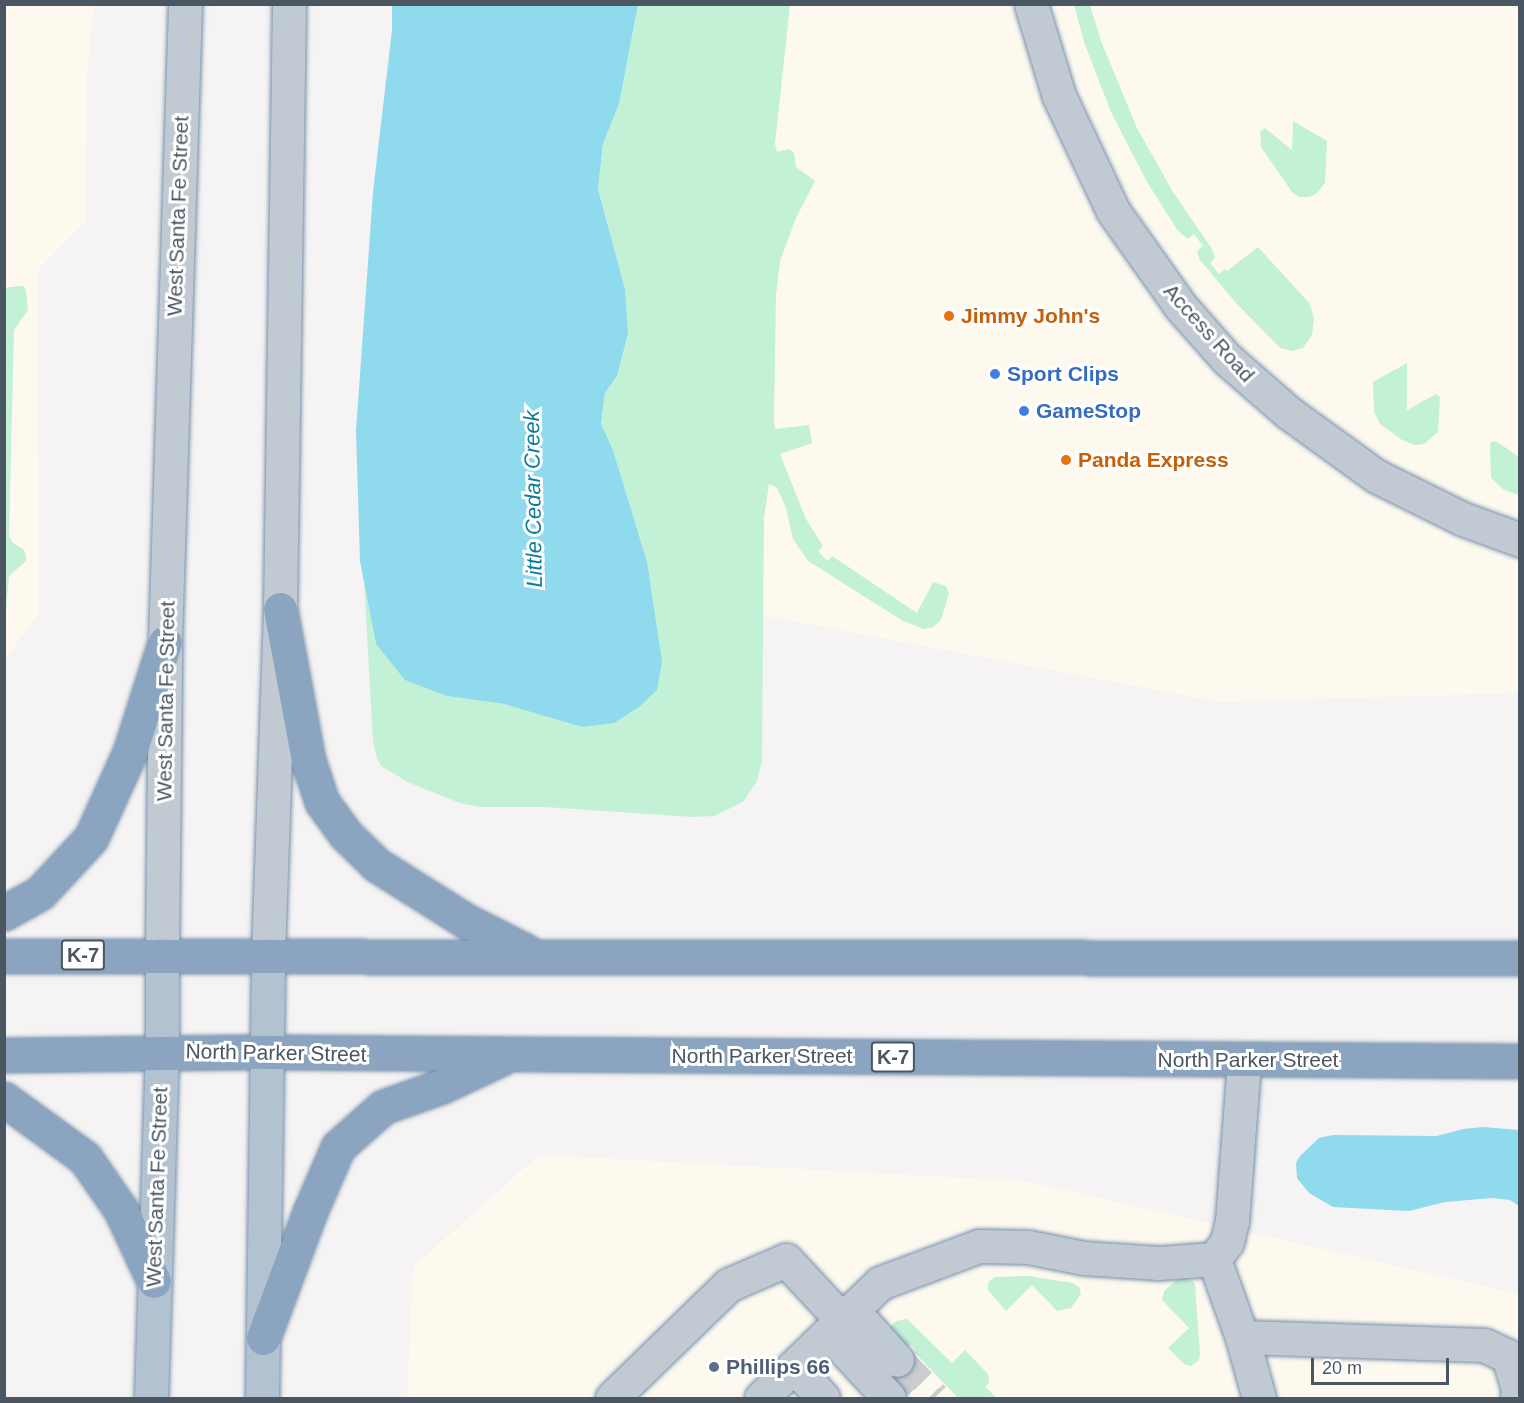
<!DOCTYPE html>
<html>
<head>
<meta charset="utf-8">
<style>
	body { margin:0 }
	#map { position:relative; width:1524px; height:1403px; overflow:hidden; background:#f5f3f3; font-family:Helvetica,sans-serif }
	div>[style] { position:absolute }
	.commercial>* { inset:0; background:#fdf9ef }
	.green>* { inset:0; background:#c3f1d5 }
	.water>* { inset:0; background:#90daee }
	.minor-tunnel>* { height:33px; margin-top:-16.5px; transform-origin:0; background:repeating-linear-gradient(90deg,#caccce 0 33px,transparent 0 49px) }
	.roads { filter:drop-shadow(0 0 2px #7690ad) drop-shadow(0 0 2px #7690ad) }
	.minor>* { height:33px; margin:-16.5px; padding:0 16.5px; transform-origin:16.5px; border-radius:16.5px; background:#c1cad2 }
	.major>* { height:33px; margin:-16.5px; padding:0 16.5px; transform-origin:16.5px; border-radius:16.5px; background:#b3c2d1 }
	.highway>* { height:33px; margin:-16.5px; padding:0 16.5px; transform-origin:16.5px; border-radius:16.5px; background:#8ba5c1 }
	.dots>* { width:16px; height:16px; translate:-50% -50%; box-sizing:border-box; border:3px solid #fff; border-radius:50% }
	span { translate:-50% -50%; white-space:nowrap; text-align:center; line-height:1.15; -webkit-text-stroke:6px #fff; paint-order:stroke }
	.shield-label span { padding:2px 4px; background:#fff; border:2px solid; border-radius:4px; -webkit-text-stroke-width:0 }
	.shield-label { font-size:20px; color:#4a5661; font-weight:700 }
	.street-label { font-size:21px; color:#4a5661 }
	.food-label { font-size:21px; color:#c56008; font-weight:700 }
	.left { translate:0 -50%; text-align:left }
	.shop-label { font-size:21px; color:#366cbe; font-weight:700 }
	.service-label { font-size:21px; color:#4e5e75; font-weight:700 }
	.water-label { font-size:22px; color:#0c7c9b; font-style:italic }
	.frame { position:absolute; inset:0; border:6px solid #4a5661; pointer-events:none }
	.scale { position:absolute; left:1311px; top:1358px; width:138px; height:27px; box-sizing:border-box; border:3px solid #4a5661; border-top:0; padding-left:8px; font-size:18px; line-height:21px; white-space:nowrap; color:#4a5661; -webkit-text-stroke:4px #fff; paint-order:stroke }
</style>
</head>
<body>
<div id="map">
	<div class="commercial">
		<div style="clip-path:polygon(5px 5px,94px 5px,87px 74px,86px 221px,38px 270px,39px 613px,5px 659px)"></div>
		<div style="clip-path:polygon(426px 5px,1519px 5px,1519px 693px,1219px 702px,412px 549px)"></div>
		<div style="clip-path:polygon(539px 1155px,1025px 1181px,1519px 1294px,1519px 1398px,407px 1398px,413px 1267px)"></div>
	</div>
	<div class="green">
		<div style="clip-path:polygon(638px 5px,790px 5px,775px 144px,777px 152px,789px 149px,794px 153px,796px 167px,815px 181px,796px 218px,780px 261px,776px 295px,774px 417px,775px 429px,809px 425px,812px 443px,780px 454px,806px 519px,823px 546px,818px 551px,827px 561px,832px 556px,917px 613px,933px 582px,946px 586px,949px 593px,941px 620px,933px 627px,924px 629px,903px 621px,808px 561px,793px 539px,786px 508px,777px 488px,769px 484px,764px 518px,762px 761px,757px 781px,743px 802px,714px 816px,693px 817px,545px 807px,480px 807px,460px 803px,410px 783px,381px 766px,377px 758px,373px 741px,364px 580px,376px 644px,447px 696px,504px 704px,582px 727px,647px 563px,613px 450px,601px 424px,605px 393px,617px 376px,625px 289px,598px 189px,603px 144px,619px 104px)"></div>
		<div style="clip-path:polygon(1074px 5px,1090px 5px,1101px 41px,1137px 128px,1173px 192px,1212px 249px,1215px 258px,1210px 263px,1219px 274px,1225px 269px,1227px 271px,1258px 247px,1310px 304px,1314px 319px,1312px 335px,1303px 348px,1292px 351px,1280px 348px,1237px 304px,1200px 260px,1197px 251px,1203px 246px,1194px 234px,1188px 239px,1178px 231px,1147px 182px,1111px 112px,1084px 42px)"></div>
		<div style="clip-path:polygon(1293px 121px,1327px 141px,1325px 183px,1316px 194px,1309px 197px,1299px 197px,1292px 192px,1261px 147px,1260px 132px,1265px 128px,1292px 150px)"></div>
		<div style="clip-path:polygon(20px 286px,24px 286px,26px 291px,28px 310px,14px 330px,9px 536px,12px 542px,24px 550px,26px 556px,26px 561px,9px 576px,5px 623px,4px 288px)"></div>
		<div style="clip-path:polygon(1407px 363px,1407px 410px,1436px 394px,1440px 397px,1438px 432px,1424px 444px,1415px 445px,1402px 440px,1380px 424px,1374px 412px,1373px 382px)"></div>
		<div style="clip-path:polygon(1496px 441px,1519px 457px,1519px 495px,1504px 490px,1491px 478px,1490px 446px,1491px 442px)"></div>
		<div style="clip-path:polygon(1028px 1276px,1073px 1283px,1079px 1287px,1081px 1294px,1071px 1308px,1057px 1311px,1032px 1285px,1006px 1311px,988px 1290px,988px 1282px,995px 1277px)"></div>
		<div style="clip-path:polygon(1188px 1277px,1195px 1284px,1200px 1354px,1199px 1360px,1191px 1366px,1184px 1364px,1168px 1348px,1189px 1328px,1162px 1300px,1164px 1291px,1178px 1279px)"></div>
		<div style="clip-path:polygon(907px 1319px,952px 1363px,965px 1350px,988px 1374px,989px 1383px,985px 1387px,997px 1398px,958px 1398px,914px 1352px,916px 1350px,912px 1345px,905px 1347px,889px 1328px,896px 1321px)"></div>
	</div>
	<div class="water">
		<div style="clip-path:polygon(392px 5px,638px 5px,619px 104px,603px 144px,598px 189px,625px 289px,628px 333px,617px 376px,605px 393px,601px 424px,613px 450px,647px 562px,662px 662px,657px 690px,639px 707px,614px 723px,582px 727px,504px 704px,447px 696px,405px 680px,376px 644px,360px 561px,356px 431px,373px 192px,392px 30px)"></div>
		<div style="clip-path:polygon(1483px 1127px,1519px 1130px,1519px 1206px,1510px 1200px,1492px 1198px,1445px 1202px,1409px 1211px,1333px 1207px,1309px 1193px,1297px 1178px,1296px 1163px,1300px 1156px,1319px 1138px,1333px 1135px,1437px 1136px,1463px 1129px)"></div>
	</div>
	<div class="minor-tunnel">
		<div style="left:897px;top:1360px;width:53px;rotate:45.8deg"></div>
	</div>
	<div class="roads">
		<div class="minor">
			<div style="left:1031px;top:4px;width:96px;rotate:73.1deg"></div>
			<div style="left:1059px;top:96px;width:127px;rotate:64.8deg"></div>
			<div style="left:1113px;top:211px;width:118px;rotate:54.7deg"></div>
			<div style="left:1181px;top:307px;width:69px;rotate:48.5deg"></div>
			<div style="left:1227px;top:359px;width:82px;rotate:41.1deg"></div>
			<div style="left:1289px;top:413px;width:107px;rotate:35.9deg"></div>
			<div style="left:1376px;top:476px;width:97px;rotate:26.3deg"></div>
			<div style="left:1463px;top:519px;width:61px;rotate:20.2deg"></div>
			<div style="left:162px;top:954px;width:312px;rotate:-89.4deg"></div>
			<div style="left:165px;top:642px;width:638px;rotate:-88.2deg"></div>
			<div style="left:268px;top:955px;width:346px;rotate:-88deg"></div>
			<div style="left:280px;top:609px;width:605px;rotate:-89.15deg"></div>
			<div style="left:1214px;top:1259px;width:83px;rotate:70.3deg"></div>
			<div style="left:1242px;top:1337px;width:63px;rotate:74.4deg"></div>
			<div style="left:852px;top:1310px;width:67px;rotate:48deg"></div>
			<div style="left:829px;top:1333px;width:88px;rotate:47.3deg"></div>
			<div style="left:1242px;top:1337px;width:242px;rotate:1.9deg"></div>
			<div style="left:1484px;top:1345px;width:26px;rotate:25deg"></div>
			<div style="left:1508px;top:1356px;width:34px;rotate:73deg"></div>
			<div style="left:1518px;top:1389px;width:9px;rotate:96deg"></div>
			<div style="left:794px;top:1366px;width:43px;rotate:47.8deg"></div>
			<div style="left:612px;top:1398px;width:162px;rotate:-44.2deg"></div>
			<div style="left:728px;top:1285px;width:63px;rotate:-23.3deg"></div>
			<div style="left:786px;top:1260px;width:82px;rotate:47deg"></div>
			<div style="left:761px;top:1398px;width:165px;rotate:-44deg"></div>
			<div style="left:880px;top:1283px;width:106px;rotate:-20.5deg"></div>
			<div style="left:979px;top:1246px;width:49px;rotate:1.2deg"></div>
			<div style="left:1028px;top:1247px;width:57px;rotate:11.1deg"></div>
			<div style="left:1084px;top:1258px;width:75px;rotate:3.8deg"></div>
			<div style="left:1159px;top:1263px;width:55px;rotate:-4.2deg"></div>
			<div style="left:1214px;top:1259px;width:21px;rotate:-53deg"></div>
			<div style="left:1227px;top:1242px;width:22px;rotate:-77deg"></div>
			<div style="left:1232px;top:1221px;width:161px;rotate:-85.7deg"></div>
		</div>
		<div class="major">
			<div style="left:151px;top:1398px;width:346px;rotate:-88.2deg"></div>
			<div style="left:162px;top:1052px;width:98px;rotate:-90deg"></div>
			<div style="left:262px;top:1398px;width:443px;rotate:-89.2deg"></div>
		</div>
		<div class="highway">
			<div style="left:280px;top:609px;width:154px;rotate:79.5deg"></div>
			<div style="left:308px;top:760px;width:44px;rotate:71.6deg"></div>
			<div style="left:322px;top:802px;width:39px;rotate:54deg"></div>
			<div style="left:345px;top:834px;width:45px;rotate:44.1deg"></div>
			<div style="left:377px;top:865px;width:105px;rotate:32.2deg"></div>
			<div style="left:466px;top:921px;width:68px;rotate:26.9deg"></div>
			<div style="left:4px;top:913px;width:41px;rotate:-29.1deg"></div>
			<div style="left:40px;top:893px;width:75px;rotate:-47.2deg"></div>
			<div style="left:91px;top:838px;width:94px;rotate:-65.6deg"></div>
			<div style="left:130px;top:752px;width:115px;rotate:-72.3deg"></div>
			<div style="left:4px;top:956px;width:1516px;rotate:0.08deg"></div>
			<div style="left:4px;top:1055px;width:262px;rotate:-0.7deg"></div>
			<div style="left:266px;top:1052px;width:1254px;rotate:0.41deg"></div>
			<div style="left:4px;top:1099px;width:100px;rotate:36.1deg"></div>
			<div style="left:85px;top:1158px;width:63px;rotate:55.3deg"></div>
			<div style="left:121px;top:1210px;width:78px;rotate:65.1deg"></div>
			<div style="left:263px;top:1338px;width:132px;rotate:-69.6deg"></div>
			<div style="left:309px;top:1214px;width:73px;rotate:-66.6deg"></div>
			<div style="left:338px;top:1147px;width:60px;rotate:-41.6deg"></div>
			<div style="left:383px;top:1107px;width:63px;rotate:-19.6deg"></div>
			<div style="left:442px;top:1086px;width:66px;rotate:-25deg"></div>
		</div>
	</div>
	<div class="dots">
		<div style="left:949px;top:316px;background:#e8710a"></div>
		<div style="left:995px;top:374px;background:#3f7fe0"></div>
		<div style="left:1024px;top:411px;background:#3f7fe0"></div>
		<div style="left:1066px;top:460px;background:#e8710a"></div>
		<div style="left:714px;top:1367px;background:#5c6f8a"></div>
	</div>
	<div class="shield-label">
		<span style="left:83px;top:955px">K-7</span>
		<span style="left:893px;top:1057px">K-7</span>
	</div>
	<div class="street-label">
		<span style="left:178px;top:216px;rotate:-88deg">West Santa Fe Street</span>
		<span style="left:1209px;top:333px;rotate:48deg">Access Road</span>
		<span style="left:166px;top:701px;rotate:-89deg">West Santa Fe Street</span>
		<span style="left:276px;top:1053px;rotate:1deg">North Parker Street</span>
		<span style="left:762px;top:1056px">North Parker Street</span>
		<span style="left:1248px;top:1060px">North Parker Street</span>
		<span style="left:157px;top:1187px;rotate:-88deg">West Santa Fe Street</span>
	</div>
	<div class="food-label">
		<span class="left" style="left:961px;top:316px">Jimmy John's</span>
		<span class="left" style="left:1078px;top:460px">Panda Express</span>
	</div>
	<div class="shop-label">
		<span class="left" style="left:1007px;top:374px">Sport Clips</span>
		<span class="left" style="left:1036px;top:411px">GameStop</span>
	</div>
	<div class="service-label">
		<span class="left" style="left:726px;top:1367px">Phillips 66</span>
	</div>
	<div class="water-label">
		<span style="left:533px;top:499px;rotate:-91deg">Little Cedar Creek</span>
	</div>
	<div class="frame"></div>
	<div class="scale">20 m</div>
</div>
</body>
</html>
